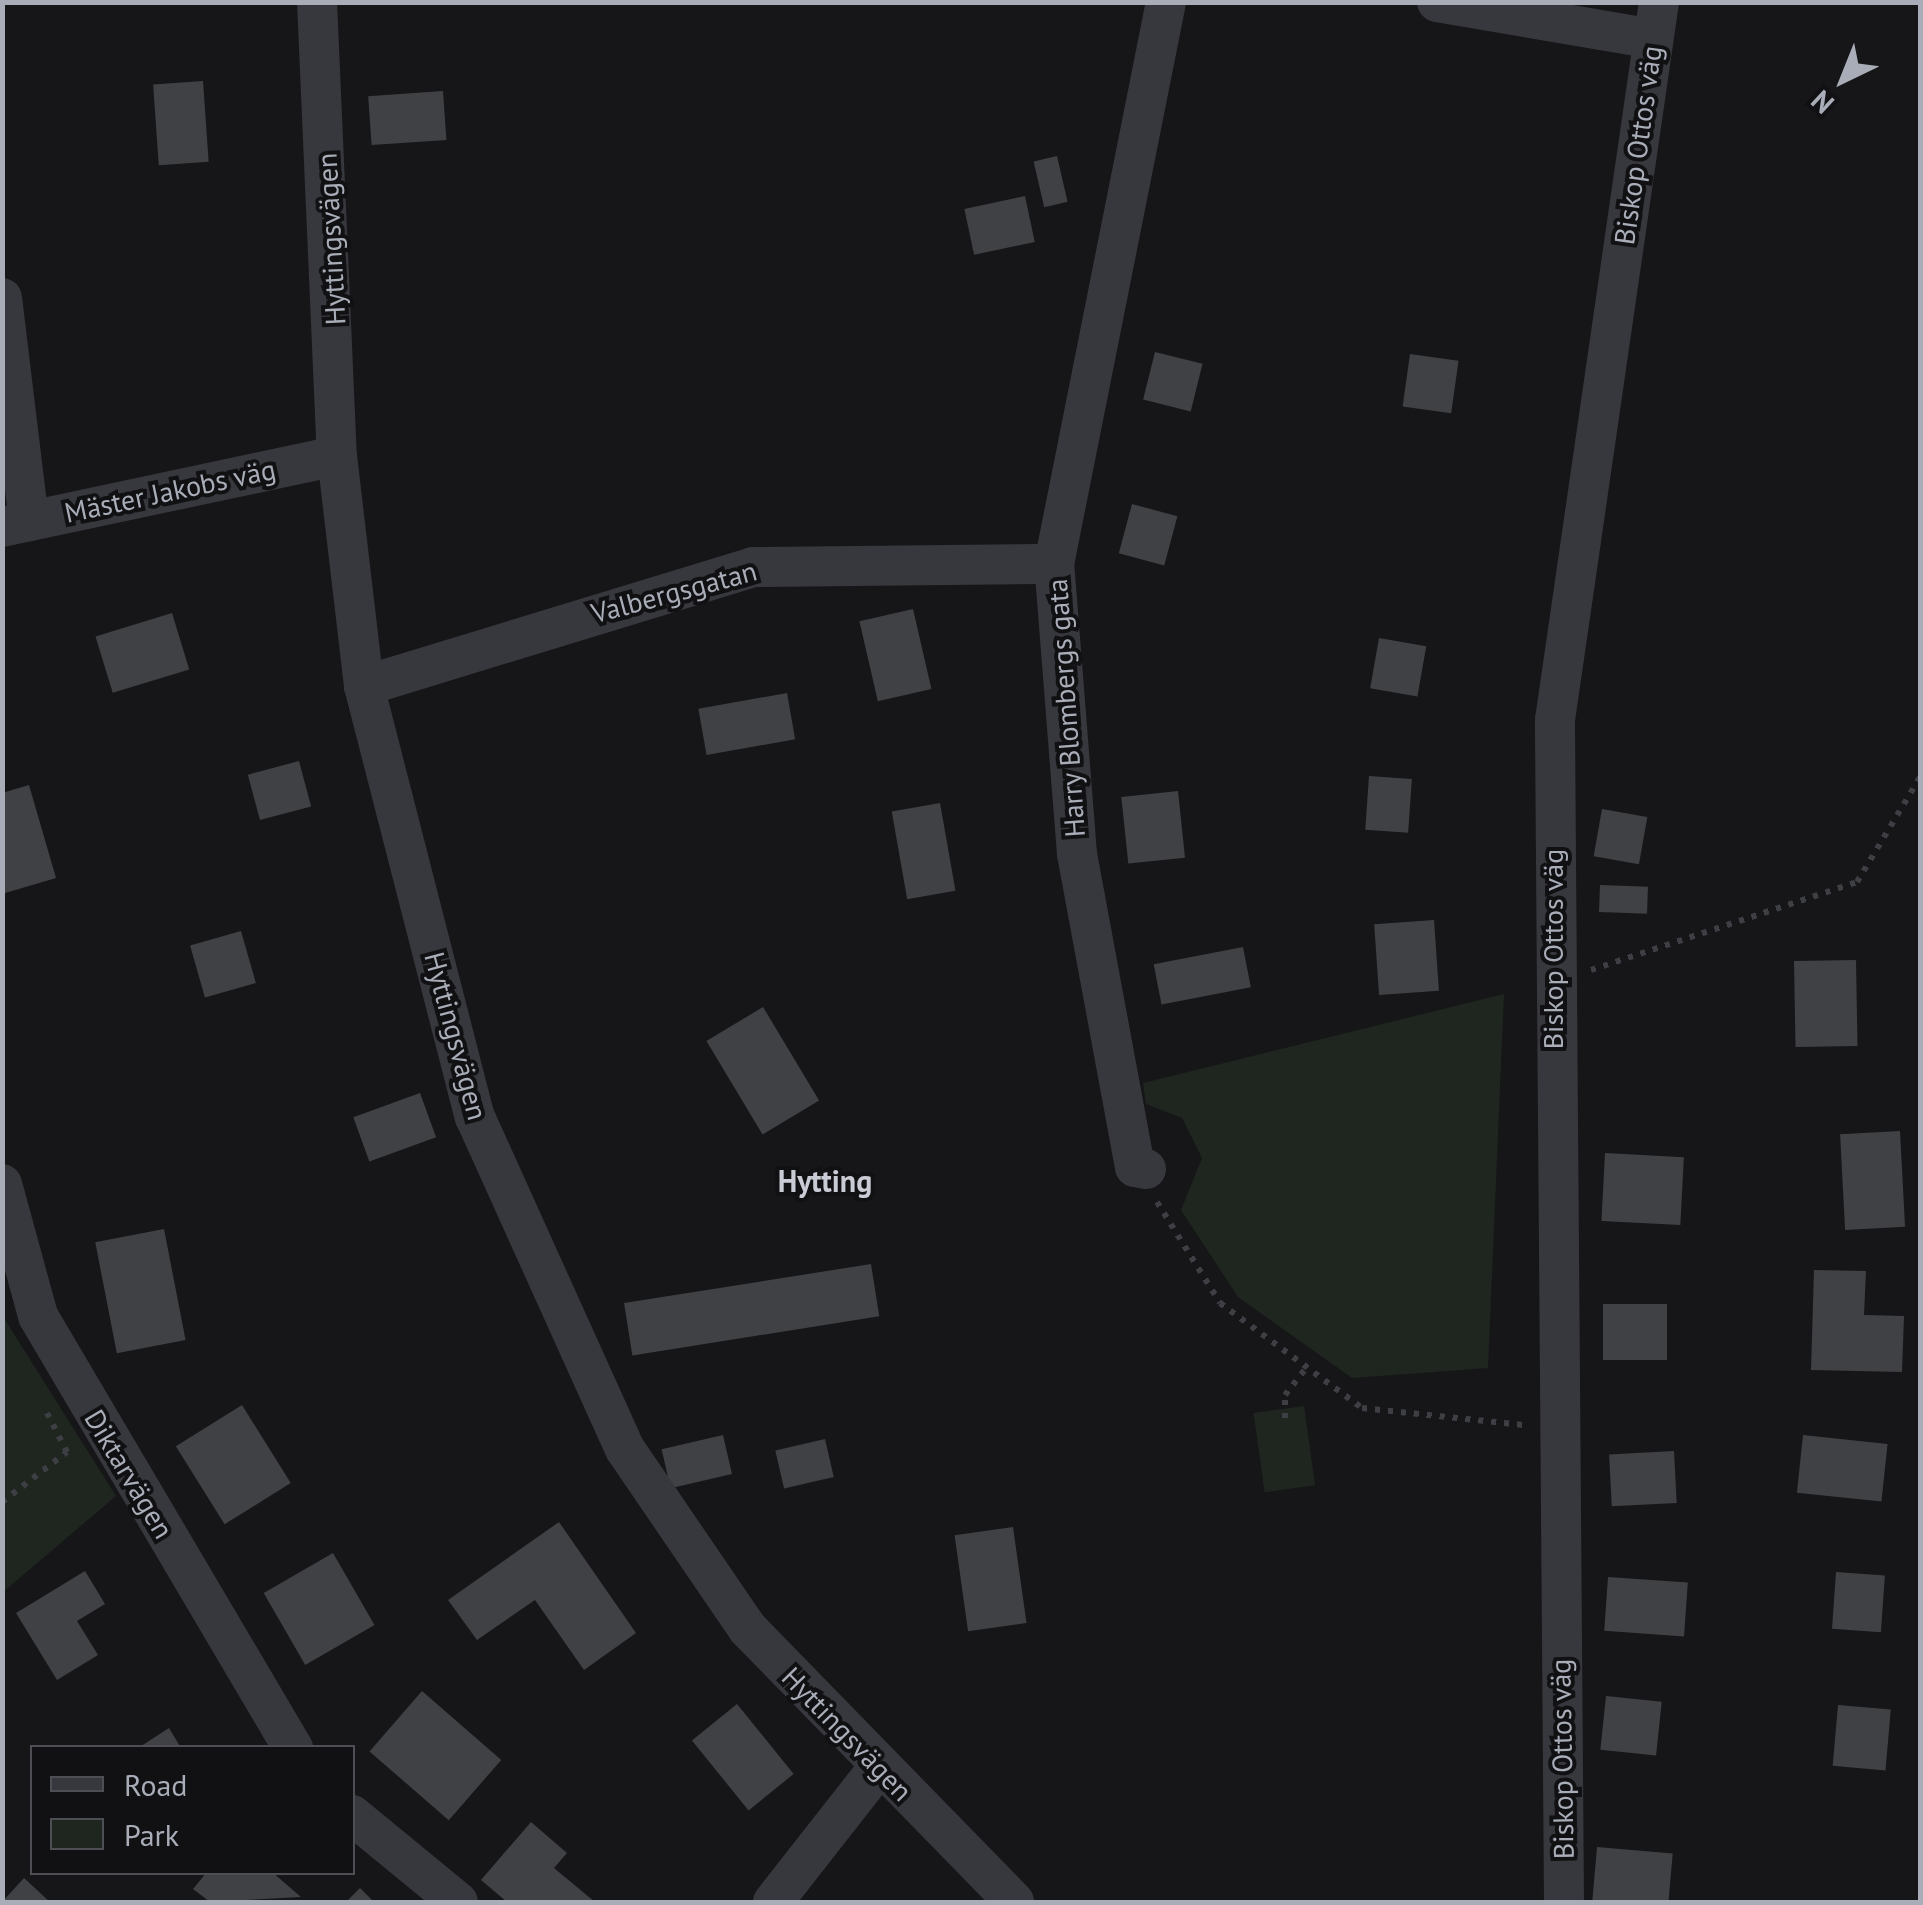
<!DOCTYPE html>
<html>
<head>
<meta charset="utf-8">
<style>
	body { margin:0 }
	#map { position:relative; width:1923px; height:1905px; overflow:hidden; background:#161618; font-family:"PT Sans",sans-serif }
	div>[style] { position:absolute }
	.green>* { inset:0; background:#1e261f; transform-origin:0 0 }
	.building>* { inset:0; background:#404145; transform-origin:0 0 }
	.path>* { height:6px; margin-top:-3px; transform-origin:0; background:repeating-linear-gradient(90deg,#3d3f44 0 5px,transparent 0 13px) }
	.minor>* { height:40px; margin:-20px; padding:0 20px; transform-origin:20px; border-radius:20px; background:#37383d }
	span { translate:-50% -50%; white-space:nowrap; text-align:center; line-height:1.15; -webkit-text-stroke:8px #111113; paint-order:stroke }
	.street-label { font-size:28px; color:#a8adb8 }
	.neighbourhood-label { font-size:30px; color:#c9ccd4; font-weight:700 }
	.frame { position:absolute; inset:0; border:5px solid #a8adb8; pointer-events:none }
	.legend { position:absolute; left:30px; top:1745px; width:325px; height:130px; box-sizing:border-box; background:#111113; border:2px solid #4d4f55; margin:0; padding:12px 18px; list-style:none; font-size:30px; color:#a8adb8 }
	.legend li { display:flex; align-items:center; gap:20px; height:50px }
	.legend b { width:50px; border:2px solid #4d4f55 }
	.north { position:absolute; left:1793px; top:30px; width:100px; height:100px; -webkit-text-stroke:8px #111113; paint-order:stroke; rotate:223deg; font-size:28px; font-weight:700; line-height:40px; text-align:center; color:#a8adb8 }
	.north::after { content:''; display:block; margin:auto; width:35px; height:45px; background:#a8adb8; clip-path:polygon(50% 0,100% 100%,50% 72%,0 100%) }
</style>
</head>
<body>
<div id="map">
	<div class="green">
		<div style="clip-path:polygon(1504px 994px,1488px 1368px,1352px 1378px,1238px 1297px,1181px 1210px,1202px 1158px,1182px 1118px,1146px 1104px,1143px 1083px)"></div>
		<div style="clip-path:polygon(2px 1315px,116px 1496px,3px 1592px,2px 1592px)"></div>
		<div style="left:1304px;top:1406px;width:80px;height:51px;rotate:82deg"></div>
	</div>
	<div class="building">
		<div style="left:203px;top:81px;width:81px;height:50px;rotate:86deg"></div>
		<div style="left:443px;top:91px;width:49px;height:75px;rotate:86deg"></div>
		<div style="left:1057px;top:156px;width:47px;height:24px;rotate:77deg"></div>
		<div style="left:1025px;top:196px;width:47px;height:62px;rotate:78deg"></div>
		<div style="left:1155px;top:352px;width:49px;height:49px;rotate:14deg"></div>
		<div style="left:1410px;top:354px;width:49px;height:53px;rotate:8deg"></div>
		<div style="left:1132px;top:504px;width:47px;height:51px;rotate:15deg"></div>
		<div style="left:913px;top:609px;width:82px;height:55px;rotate:77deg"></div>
		<div style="left:172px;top:613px;width:59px;height:80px;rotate:73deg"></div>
		<div style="left:1379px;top:638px;width:48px;height:51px;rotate:10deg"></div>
		<div style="left:787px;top:693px;width:47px;height:90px;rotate:80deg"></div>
		<div style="left:299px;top:761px;width:47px;height:53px;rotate:75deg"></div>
		<div style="left:1369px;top:776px;width:43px;height:54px;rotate:4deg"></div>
		<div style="clip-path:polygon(29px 785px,56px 878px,2px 894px,2px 793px)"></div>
		<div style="left:1178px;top:791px;width:67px;height:57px;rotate:84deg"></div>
		<div style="left:940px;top:803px;width:89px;height:49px;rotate:80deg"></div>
		<div style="left:1602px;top:809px;width:46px;height:48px;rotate:10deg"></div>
		<div style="left:1600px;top:885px;width:48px;height:27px;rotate:2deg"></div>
		<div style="left:1434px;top:920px;width:71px;height:60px;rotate:86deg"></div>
		<div style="left:241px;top:931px;width:54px;height:53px;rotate:74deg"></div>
		<div style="left:1243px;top:947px;width:41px;height:91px;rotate:79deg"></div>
		<div style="left:1856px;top:960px;width:86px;height:62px;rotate:89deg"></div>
		<div style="left:763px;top:1007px;width:109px;height:66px;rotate:59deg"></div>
		<div style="left:420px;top:1093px;width:47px;height:71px;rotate:70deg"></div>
		<div style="left:1900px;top:1131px;width:96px;height:60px;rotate:87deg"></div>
		<div style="left:1605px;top:1153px;width:79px;height:68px;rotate:3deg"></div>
		<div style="left:164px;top:1229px;width:113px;height:70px;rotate:79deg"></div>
		<div style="left:871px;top:1264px;width:53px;height:250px;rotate:81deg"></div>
		<div style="clip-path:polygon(1814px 1270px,1866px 1271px,1864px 1315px,1904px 1316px,1902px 1372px,1811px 1370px)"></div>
		<div style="left:1603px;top:1304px;width:64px;height:56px"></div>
		<div style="left:242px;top:1405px;width:92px;height:78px;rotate:58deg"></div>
		<div style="left:723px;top:1435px;width:40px;height:63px;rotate:77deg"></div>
		<div style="left:1803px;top:1435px;width:85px;height:58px;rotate:6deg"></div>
		<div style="left:825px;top:1439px;width:39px;height:51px;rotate:77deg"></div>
		<div style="left:1674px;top:1451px;width:52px;height:65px;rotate:87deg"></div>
		<div style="clip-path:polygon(559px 1522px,636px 1633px,584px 1670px,535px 1600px,477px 1640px,448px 1600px)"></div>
		<div style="left:1013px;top:1527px;width:97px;height:59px;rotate:82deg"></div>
		<div style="left:333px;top:1553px;width:83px;height:80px;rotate:60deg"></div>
		<div style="clip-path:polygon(85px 1571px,105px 1604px,77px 1621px,98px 1655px,57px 1680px,16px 1613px)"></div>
		<div style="left:1836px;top:1572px;width:49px;height:57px;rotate:4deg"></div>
		<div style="left:1608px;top:1577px;width:80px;height:54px;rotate:4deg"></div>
		<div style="left:422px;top:1691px;width:105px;height:80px;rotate:41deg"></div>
		<div style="left:1606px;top:1696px;width:56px;height:54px;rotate:6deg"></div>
		<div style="left:737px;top:1704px;width:90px;height:58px;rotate:51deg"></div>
		<div style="left:1838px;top:1705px;width:53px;height:61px;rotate:5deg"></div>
		<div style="clip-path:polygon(169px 1728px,181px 1748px,138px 1748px)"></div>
		<div style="clip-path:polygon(531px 1822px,567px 1853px,554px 1868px,595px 1902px,507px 1902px,481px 1880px)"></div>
		<div style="left:1597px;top:1847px;width:76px;height:55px;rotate:5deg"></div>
		<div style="clip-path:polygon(207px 1872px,272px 1872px,301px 1897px,210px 1902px,193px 1889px)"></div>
		<div style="clip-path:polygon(24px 1878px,50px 1902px,2px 1902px)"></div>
		<div style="clip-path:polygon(360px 1888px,374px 1902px,346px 1902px)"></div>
	</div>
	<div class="path">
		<div style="left:1591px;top:970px;width:280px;rotate:-18.3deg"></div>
		<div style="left:1857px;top:882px;width:122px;rotate:-59deg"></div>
		<div style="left:1157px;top:1202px;width:119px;rotate:58deg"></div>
		<div style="left:1220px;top:1303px;width:177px;rotate:36.5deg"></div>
		<div style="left:1362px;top:1408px;width:162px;rotate:6deg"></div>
		<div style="left:47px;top:1413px;width:44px;rotate:62.9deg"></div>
		<div style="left:1285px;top:1418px;width:23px;rotate:-90deg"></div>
		<div style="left:1285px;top:1395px;width:36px;rotate:-52deg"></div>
		<div style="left:2px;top:1502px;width:82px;rotate:-37.6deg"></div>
	</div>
	<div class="minor">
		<div style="left:317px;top:2px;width:454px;rotate:87.5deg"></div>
		<div style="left:337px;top:456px;width:232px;rotate:83.3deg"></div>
		<div style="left:364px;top:686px;width:445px;rotate:75.6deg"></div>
		<div style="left:475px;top:1117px;width:364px;rotate:65.7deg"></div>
		<div style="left:625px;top:1449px;width:218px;rotate:55.7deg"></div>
		<div style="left:748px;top:1629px;width:381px;rotate:45.7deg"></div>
		<div style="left:1437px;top:2px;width:219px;rotate:9.7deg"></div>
		<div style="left:2px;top:298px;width:225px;rotate:83.1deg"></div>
		<div style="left:2px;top:527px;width:342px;rotate:-12deg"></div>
		<div style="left:364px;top:686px;width:407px;rotate:-17deg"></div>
		<div style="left:753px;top:567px;width:301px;rotate:-0.6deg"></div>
		<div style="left:1146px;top:1169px;width:11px;rotate:-170deg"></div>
		<div style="left:1135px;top:1167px;width:318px;rotate:-100.5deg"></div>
		<div style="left:1077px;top:854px;width:291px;rotate:-94.5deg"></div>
		<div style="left:1054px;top:564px;width:573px;rotate:-78.73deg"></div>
		<div style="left:2px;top:1184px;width:137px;rotate:74.7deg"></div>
		<div style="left:38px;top:1316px;width:502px;rotate:59.45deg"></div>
		<div style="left:352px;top:1815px;width:137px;rotate:39.4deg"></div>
		<div style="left:773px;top:1902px;width:170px;rotate:-51.9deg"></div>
		<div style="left:1564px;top:1902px;width:1182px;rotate:-90.44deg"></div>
		<div style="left:1555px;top:720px;width:725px;rotate:-81.76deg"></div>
	</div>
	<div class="street-label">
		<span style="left:1638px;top:145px;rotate:-82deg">Biskop Ottos väg</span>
		<span style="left:331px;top:239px;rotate:-93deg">Hyttingsvägen</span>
		<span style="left:170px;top:491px;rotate:-12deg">Mäster Jakobs väg</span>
		<span style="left:674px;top:592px;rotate:-15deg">Valbergsgatan</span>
		<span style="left:1066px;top:708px;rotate:-94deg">Harry Blombergs gata</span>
		<span style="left:1553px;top:949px;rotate:-90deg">Biskop Ottos väg</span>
		<span style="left:456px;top:1036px;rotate:75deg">Hyttingsvägen</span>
		<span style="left:129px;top:1474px;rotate:59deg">Diktarvägen</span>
		<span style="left:847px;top:1734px;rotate:46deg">Hyttingsvägen</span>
		<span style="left:1562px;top:1759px;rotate:-91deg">Biskop Ottos väg</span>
	</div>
	<div class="neighbourhood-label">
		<span style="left:825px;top:1181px">Hytting</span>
	</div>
	<div class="frame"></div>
	<ul class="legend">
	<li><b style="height:12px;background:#37383d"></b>Road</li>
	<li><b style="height:28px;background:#1e261f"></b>Park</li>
	</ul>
	<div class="north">N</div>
</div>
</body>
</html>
